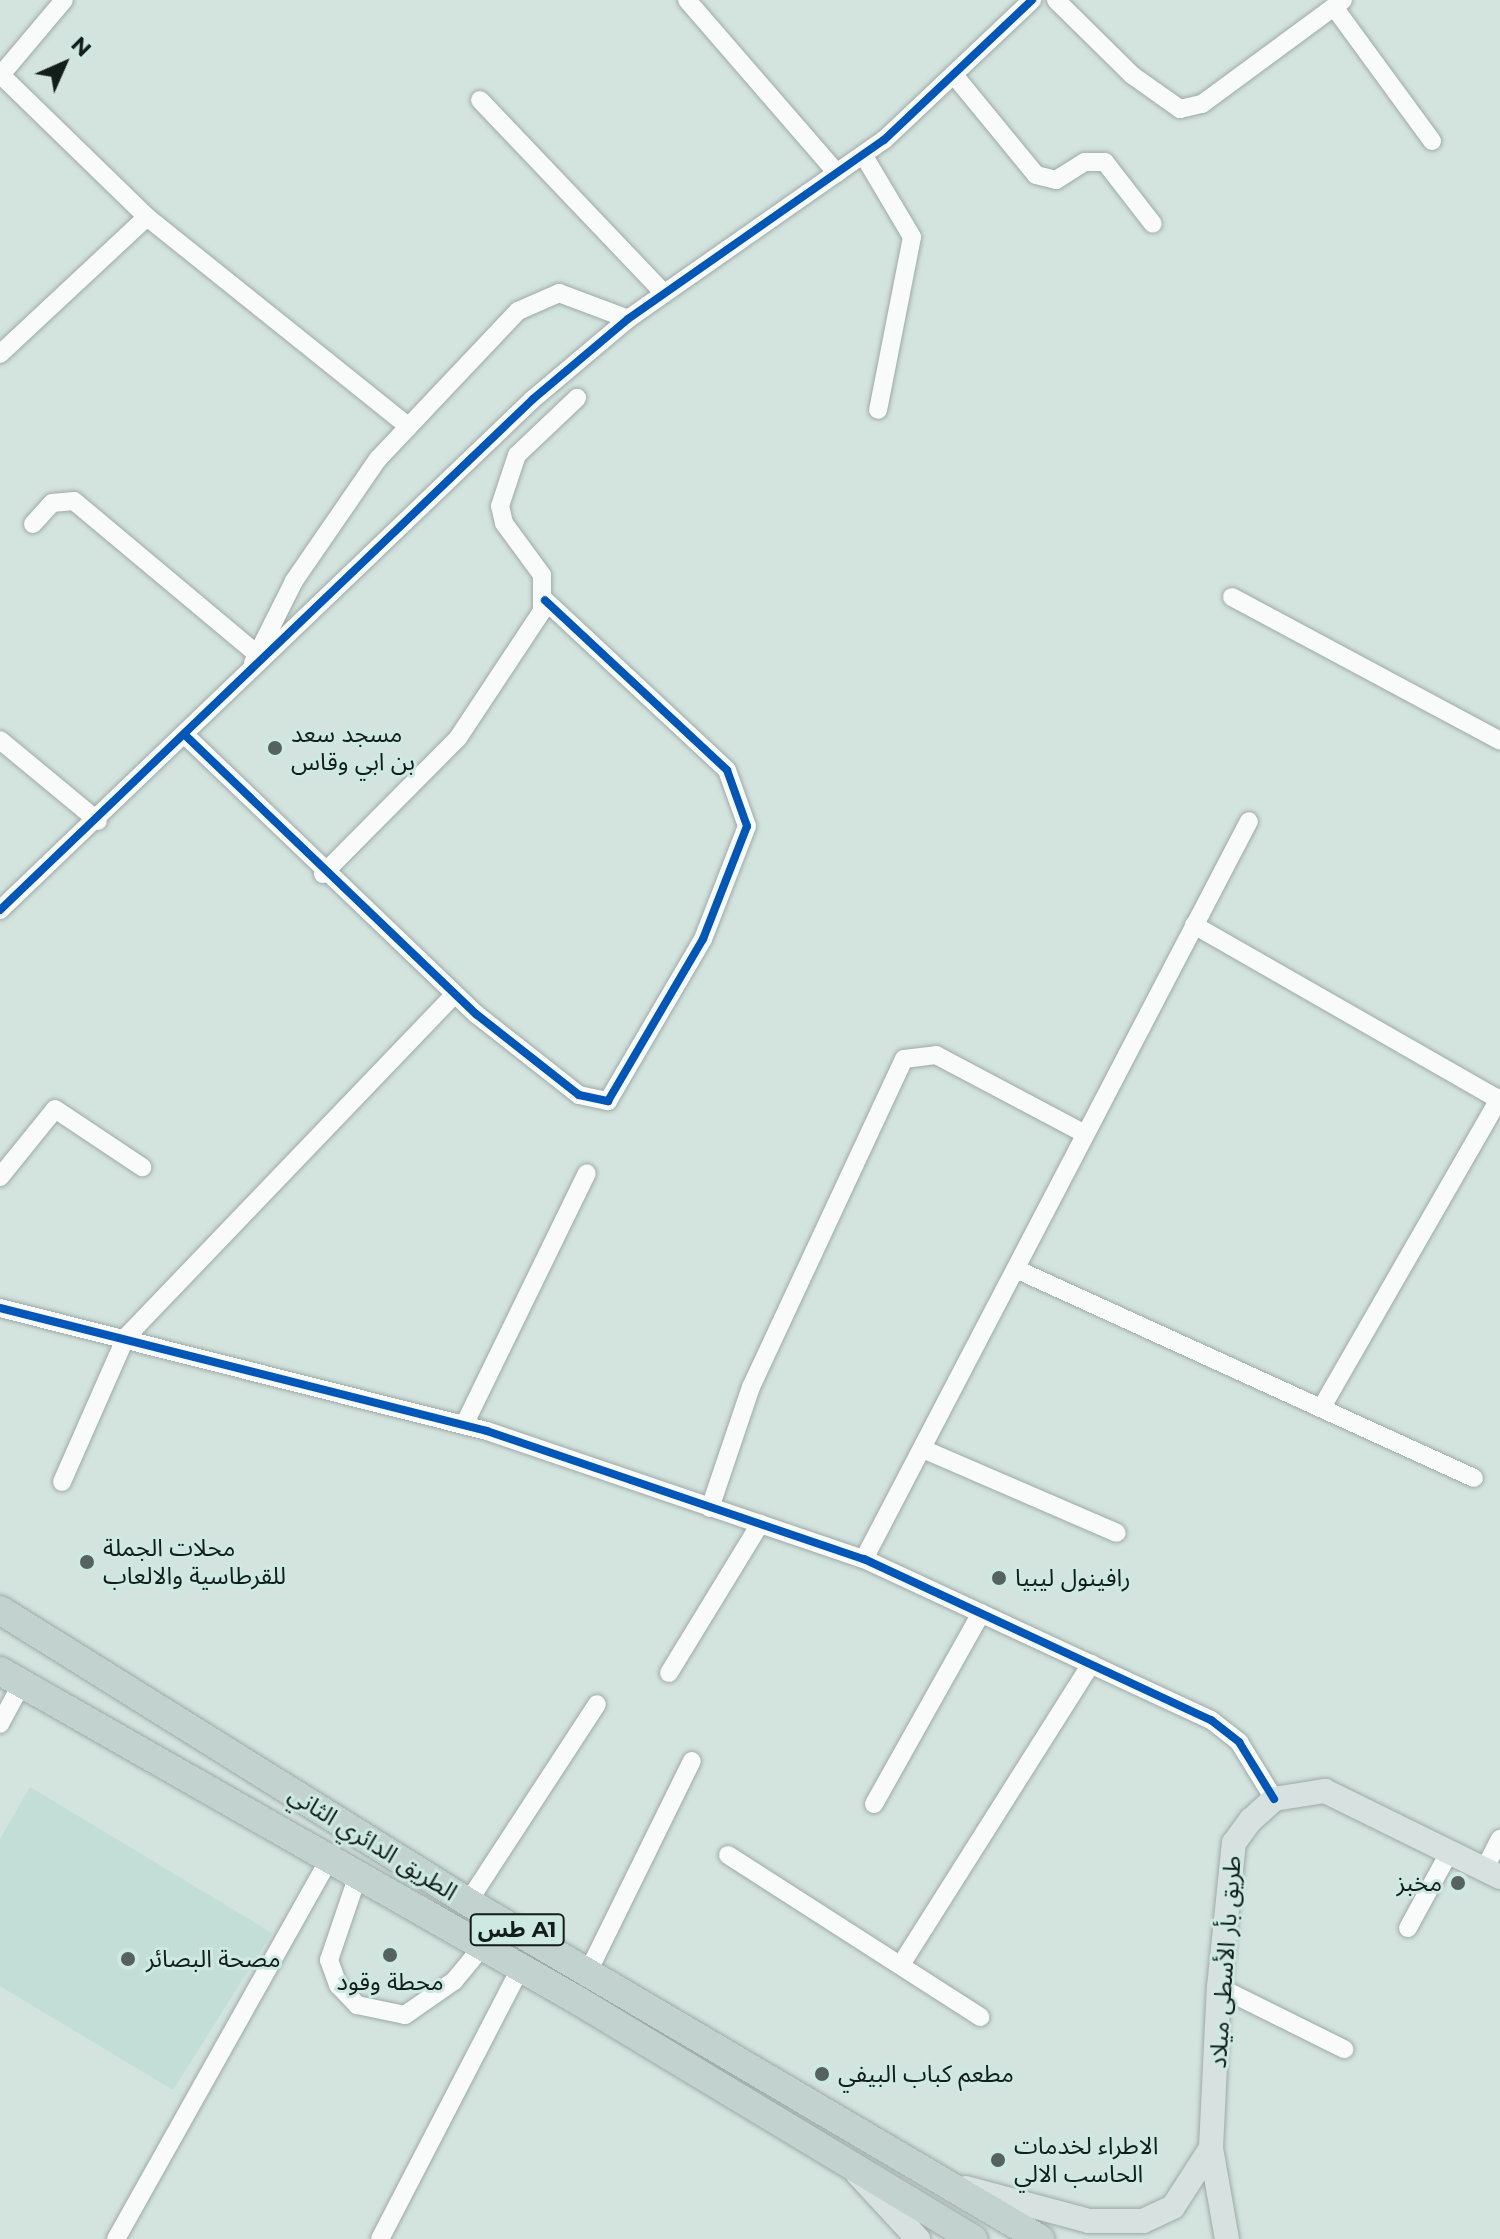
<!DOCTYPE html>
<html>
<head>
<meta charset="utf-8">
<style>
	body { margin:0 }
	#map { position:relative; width:1500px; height:2239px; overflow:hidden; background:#d3e3de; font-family:Montserrat,"Noto Sans Arabic",sans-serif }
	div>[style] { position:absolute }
	.built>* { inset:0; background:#c2ded6 }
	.roads { filter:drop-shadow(0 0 2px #9eaaa6) drop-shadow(0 0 2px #9eaaa6) }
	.minor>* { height:18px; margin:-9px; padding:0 9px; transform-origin:9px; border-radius:9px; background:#f8fbfa }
	.major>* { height:24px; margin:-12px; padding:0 12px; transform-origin:12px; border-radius:12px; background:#d7e2e0 }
	.highway>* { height:28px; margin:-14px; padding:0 14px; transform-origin:14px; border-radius:14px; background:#c1d2cf }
	.cycleway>* { height:8px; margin:-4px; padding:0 4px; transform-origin:4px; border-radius:4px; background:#0057b8 }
	.dots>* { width:22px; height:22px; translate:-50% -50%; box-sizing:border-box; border:4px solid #cde9e1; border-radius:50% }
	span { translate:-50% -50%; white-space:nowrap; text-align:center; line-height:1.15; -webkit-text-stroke:6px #cde9e1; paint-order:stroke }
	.shield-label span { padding:2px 6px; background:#cde9e1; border:2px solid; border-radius:6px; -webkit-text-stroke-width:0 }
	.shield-label { font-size:22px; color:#131d1a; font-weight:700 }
	.poi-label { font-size:24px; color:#131d1a }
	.left { translate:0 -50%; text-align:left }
	.right { translate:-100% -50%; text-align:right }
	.street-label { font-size:24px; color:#131d1a }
	.north { position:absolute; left:24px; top:24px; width:80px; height:80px; -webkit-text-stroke:6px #cde9e1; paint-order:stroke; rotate:45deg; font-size:22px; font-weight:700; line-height:32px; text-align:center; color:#131d1a }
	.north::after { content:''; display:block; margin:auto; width:28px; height:36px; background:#131d1a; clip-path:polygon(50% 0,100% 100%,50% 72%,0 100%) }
</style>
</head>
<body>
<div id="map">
	<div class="built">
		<div style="clip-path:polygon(30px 1787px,272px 1933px,173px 2090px,0 1986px,0 1839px)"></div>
	</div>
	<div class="roads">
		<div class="minor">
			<div style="left:687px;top:0;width:229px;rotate:49.1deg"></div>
			<div style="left:1056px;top:0;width:107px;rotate:44.6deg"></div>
			<div style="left:1132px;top:75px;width:59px;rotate:35.3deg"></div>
			<div style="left:1180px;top:109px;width:23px;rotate:-13deg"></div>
			<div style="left:1202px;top:104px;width:175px;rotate:-36.4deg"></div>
			<div style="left:1334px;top:7px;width:166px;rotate:53.8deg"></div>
			<div style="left:1px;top:75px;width:204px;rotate:44.2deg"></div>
			<div style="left:147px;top:217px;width:331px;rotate:38.7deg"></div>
			<div style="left:954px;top:75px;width:129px;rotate:50.6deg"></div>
			<div style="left:1036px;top:175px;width:21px;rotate:14deg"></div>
			<div style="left:1056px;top:180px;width:34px;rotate:-32deg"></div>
			<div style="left:1085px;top:162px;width:20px"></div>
			<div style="left:1105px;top:162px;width:78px;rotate:52.3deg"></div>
			<div style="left:0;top:76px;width:99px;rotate:-49.9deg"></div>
			<div style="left:480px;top:100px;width:267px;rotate:46.4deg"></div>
			<div style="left:864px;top:156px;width:94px;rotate:59.3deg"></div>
			<div style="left:912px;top:237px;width:176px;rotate:101.1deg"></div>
			<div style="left:0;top:354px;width:201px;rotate:-43deg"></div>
			<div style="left:33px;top:524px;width:28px;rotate:-48deg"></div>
			<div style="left:52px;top:503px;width:22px;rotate:-5deg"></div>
			<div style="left:74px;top:501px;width:239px;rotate:39.9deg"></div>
			<div style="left:1232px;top:597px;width:304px;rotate:28.2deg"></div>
			<div style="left:253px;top:663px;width:92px;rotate:-63.4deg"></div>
			<div style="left:294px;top:581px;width:148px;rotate:-55.5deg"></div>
			<div style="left:378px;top:459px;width:204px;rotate:-46.6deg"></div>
			<div style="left:518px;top:311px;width:45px;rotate:-23.7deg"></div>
			<div style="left:559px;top:293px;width:74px;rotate:20.6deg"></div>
			<div style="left:186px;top:736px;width:402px;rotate:43.8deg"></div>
			<div style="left:476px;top:1014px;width:131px;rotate:38.2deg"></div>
			<div style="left:579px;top:1095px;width:30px;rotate:12deg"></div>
			<div style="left:608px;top:1101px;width:188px;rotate:-59.6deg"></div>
			<div style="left:703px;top:939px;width:121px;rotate:-68.7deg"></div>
			<div style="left:747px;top:826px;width:59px;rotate:-109.7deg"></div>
			<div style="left:727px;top:770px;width:249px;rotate:-137deg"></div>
			<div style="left:0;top:740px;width:127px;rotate:39.6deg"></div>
			<div style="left:323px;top:874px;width:192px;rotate:-45.2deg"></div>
			<div style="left:458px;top:738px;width:152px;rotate:-56.5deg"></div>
			<div style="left:542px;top:611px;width:36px;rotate:-90deg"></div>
			<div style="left:542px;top:575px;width:64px;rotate:-126.2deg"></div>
			<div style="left:504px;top:523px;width:17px;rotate:-103deg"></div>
			<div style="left:500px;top:506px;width:54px;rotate:-71.6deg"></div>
			<div style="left:517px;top:455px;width:83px;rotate:-43.5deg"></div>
			<div style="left:0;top:910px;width:738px;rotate:-43.79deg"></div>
			<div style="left:533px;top:399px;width:124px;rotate:-40.1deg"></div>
			<div style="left:628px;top:319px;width:312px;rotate:-35deg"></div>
			<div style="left:884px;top:140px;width:204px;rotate:-43.4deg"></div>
			<div style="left:1194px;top:925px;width:353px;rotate:29.8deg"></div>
			<div style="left:0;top:1177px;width:87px;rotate:-51deg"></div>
			<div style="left:55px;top:1109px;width:105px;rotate:33.7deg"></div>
			<div style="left:1018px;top:1270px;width:501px;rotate:24.52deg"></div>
			<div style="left:0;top:1308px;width:502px;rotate:14.17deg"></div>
			<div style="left:487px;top:1431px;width:398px;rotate:18.8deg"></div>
			<div style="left:864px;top:1559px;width:383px;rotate:24.9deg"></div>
			<div style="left:1211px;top:1720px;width:36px;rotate:38deg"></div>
			<div style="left:1239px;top:1742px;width:67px;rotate:58.4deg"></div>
			<div style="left:1322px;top:1407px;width:357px;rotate:-60.1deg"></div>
			<div style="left:464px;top:1425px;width:280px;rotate:-64deg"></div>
			<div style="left:923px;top:1449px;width:211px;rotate:23.4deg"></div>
			<div style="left:62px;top:1482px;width:158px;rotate:-66.2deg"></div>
			<div style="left:126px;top:1337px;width:474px;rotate:-46.2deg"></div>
			<div style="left:710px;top:1508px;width:128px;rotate:-71.3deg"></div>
			<div style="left:751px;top:1387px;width:362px;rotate:-65deg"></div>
			<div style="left:904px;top:1059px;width:32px;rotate:-7deg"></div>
			<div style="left:936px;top:1055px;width:169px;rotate:27.9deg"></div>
			<div style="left:864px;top:1559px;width:832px;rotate:-62.45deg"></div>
			<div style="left:669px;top:1673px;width:175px;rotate:-58.6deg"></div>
			<div style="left:0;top:1724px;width:47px;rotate:-61.8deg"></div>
			<div style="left:874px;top:1804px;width:219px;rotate:-60.7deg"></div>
			<div style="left:728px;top:1855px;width:300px;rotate:32.7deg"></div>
			<div style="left:1484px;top:1870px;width:35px;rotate:-63deg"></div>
			<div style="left:358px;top:1875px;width:90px;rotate:108.8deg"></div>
			<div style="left:329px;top:1960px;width:27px;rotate:70deg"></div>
			<div style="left:338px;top:1985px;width:28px;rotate:46deg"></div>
			<div style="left:357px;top:2005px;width:49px;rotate:11.8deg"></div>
			<div style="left:405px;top:2015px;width:60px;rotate:-34.8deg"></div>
			<div style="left:454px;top:1981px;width:44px;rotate:-50.5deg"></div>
			<div style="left:468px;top:1902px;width:236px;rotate:-56.9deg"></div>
			<div style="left:1408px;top:1928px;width:88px;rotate:-61.4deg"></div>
			<div style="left:902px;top:1963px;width:354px;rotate:-57.7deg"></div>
			<div style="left:588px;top:1972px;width:235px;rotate:-63.8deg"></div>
			<div style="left:1219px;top:1987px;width:140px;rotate:26.4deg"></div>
			<div style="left:116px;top:2239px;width:437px;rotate:-60.7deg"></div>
			<div style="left:380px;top:2239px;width:304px;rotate:-62.6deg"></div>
		</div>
		<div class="major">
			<div style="left:857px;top:2173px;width:90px;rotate:47.3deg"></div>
			<div style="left:966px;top:2188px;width:127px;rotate:15deg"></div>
			<div style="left:1089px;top:2221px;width:54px"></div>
			<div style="left:1143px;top:2221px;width:33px;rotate:-25deg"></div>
			<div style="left:1173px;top:2207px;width:70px;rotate:-57.2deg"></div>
			<div style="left:1227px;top:2239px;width:92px;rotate:-100deg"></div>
			<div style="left:1211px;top:2148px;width:161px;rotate:-87.2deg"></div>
			<div style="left:1219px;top:1987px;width:145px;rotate:-84.1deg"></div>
			<div style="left:1234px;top:1843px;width:29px;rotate:-54deg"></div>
			<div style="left:1251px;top:1820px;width:31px;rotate:-42deg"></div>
			<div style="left:1274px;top:1799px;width:52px;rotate:-8.9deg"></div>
			<div style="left:1325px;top:1791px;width:195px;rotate:26.2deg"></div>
		</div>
		<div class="highway">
			<div style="left:0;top:1610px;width:552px;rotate:31.96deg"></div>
			<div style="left:468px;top:1902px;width:664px;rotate:30.5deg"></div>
			<div style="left:0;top:1671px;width:664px;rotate:29.69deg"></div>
			<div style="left:577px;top:2000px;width:463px;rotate:31.1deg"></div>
		</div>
	</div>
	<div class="cycleway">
		<div style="left:186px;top:736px;width:402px;rotate:43.8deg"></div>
		<div style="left:476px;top:1014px;width:131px;rotate:38.2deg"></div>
		<div style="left:579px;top:1095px;width:30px;rotate:12deg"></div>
		<div style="left:608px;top:1101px;width:188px;rotate:-59.6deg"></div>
		<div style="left:703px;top:939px;width:121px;rotate:-68.7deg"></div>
		<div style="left:747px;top:826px;width:59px;rotate:-109.7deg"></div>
		<div style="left:727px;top:770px;width:249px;rotate:-137deg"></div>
		<div style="left:0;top:910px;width:738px;rotate:-43.79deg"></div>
		<div style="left:533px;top:399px;width:124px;rotate:-40.1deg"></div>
		<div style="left:628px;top:319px;width:312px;rotate:-35deg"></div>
		<div style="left:884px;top:140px;width:204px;rotate:-43.4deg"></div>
		<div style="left:0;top:1308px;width:502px;rotate:14.17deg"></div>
		<div style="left:487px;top:1431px;width:398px;rotate:18.8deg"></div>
		<div style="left:864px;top:1559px;width:383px;rotate:24.9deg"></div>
		<div style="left:1211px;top:1720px;width:36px;rotate:38deg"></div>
		<div style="left:1239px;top:1742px;width:67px;rotate:58.4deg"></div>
	</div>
	<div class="dots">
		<div style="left:275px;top:748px;background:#56625f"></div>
		<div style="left:87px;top:1562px;background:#56625f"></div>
		<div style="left:999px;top:1578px;background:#56625f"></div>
		<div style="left:1458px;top:1883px;background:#56625f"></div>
		<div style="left:390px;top:1955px;background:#56625f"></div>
		<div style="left:128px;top:1959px;background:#56625f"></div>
		<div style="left:822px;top:2074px;background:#56625f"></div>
		<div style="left:998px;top:2160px;background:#56625f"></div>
	</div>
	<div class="shield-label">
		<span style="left:517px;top:1930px">طس A1</span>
	</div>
	<div class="poi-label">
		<span class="left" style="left:291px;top:748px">مسجد سعد<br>بن ابي وقاس</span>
		<span class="left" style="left:103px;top:1562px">محلات الجملة<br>للقرطاسية والالعاب</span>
		<span class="left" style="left:1015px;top:1578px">رافينول ليبيا</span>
		<span class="right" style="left:1442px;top:1883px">مخبز</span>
		<span class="left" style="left:146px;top:1959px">مصحة البصائر</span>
		<span style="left:390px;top:1982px">محطة وقود</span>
		<span class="left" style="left:838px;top:2074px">مطعم كباب البيفي</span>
		<span class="left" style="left:1014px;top:2160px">الاطراء لخدمات<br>الحاسب الالي</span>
	</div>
	<div class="street-label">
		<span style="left:373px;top:1843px;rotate:32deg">الطريق الدائري الثاني</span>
		<span style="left:1225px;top:1962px;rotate:-86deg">طريق بأر الأسطى ميلاد</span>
	</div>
	<div class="north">N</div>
</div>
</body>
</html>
